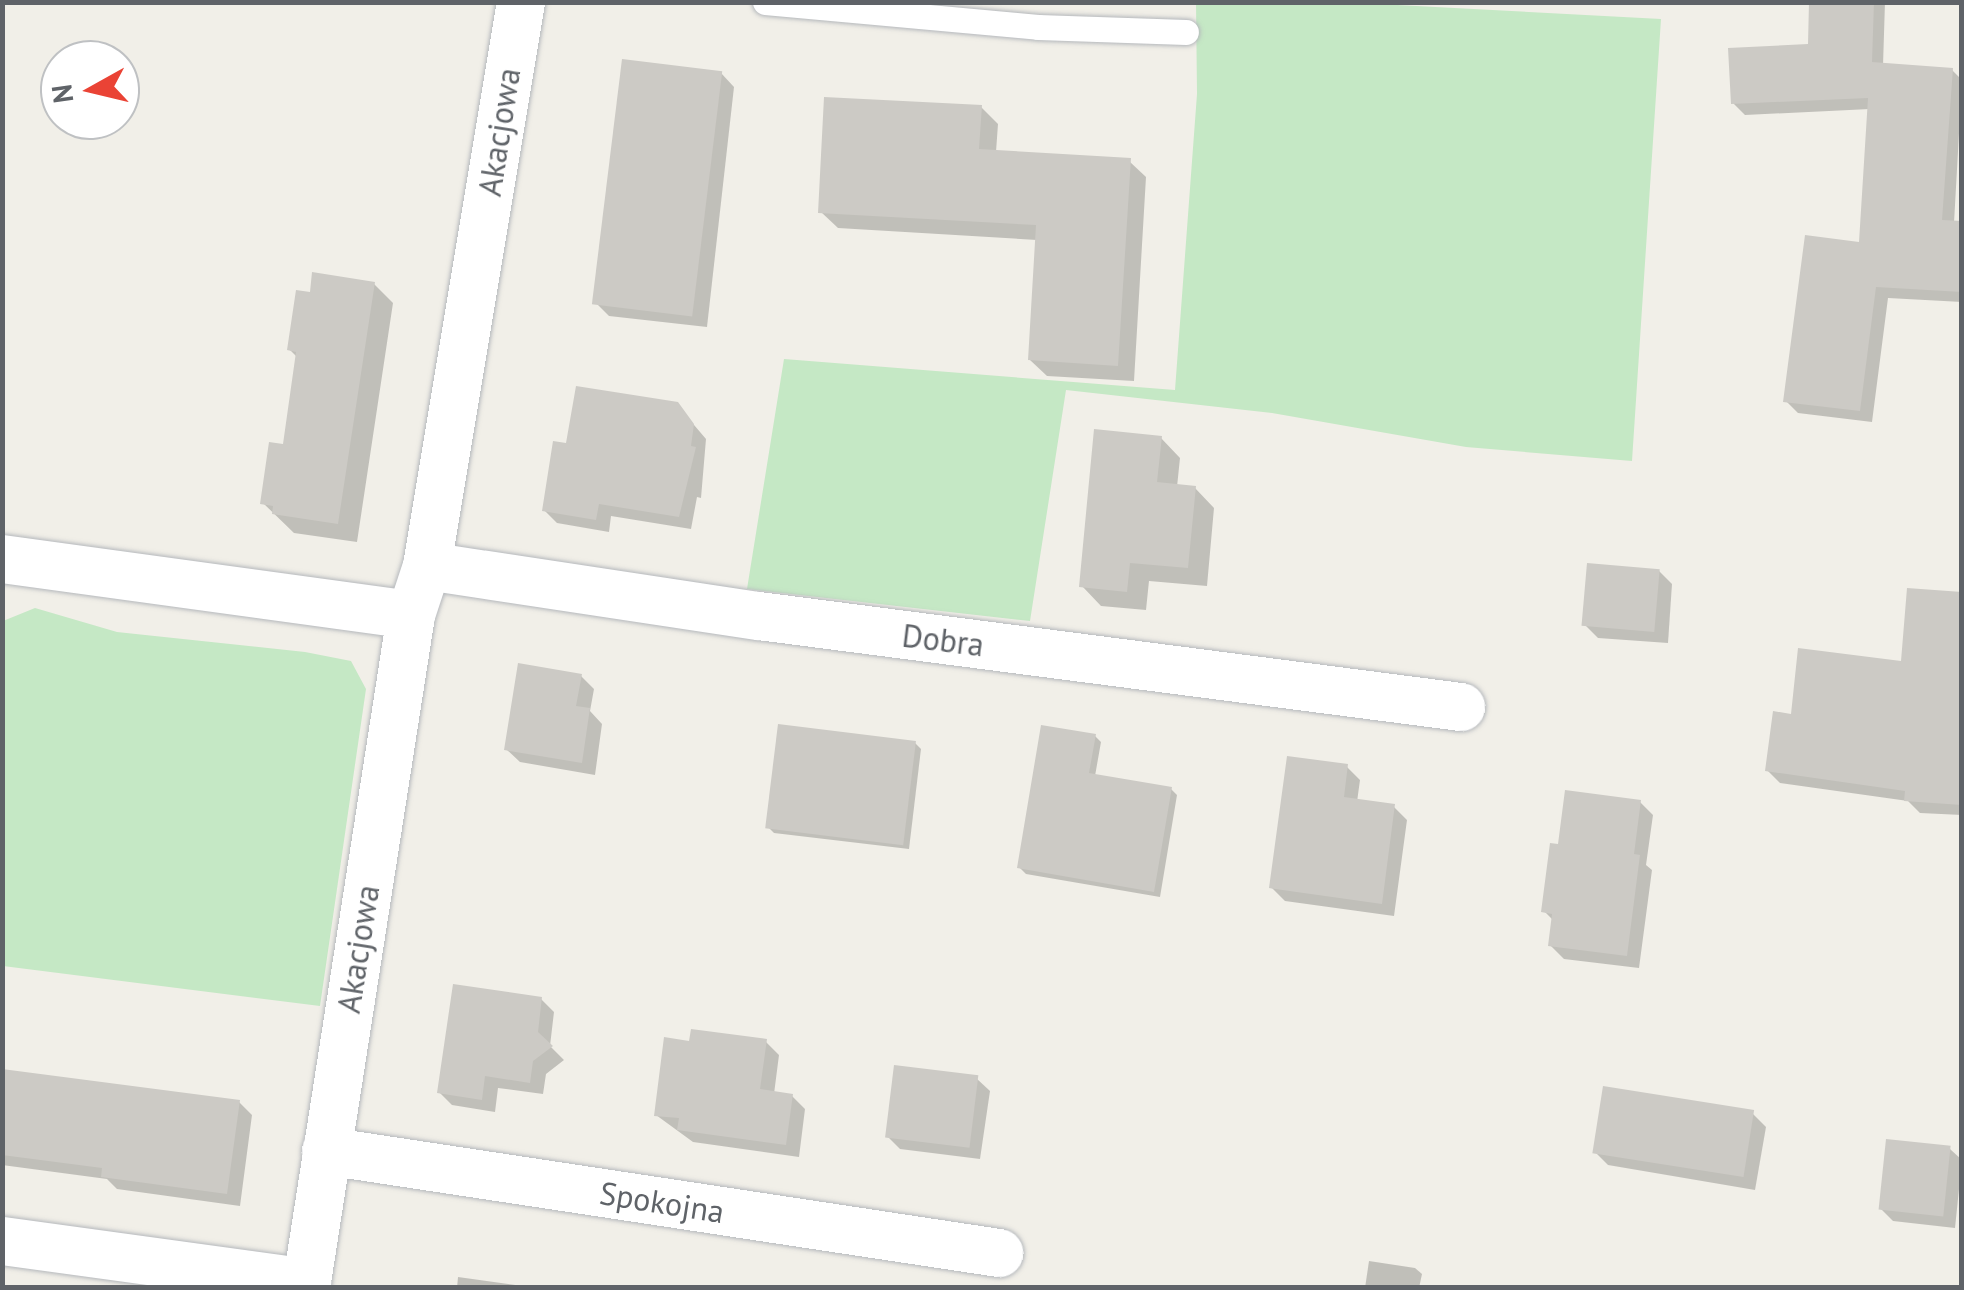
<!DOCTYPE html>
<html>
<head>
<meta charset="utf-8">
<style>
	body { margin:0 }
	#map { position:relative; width:1964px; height:1290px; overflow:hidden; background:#f1efe8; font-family:"PT Sans",sans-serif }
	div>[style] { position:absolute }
	.green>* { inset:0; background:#c5e8c5 }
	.shadow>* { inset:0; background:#0003 }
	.building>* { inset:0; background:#cccac5; transform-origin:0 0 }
	.roads { filter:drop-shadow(0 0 2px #b5b8bc) drop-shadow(0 0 2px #b5b8bc) }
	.service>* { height:25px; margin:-12.5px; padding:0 12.5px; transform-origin:12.5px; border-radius:12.5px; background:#fff }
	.minor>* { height:48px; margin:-24px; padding:0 24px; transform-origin:24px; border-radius:24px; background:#fff }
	span { translate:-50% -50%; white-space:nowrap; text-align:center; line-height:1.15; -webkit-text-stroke:8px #fff; paint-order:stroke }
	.street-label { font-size:32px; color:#5f6368 }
	.frame { position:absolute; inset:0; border:5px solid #5f6368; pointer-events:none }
	.north { position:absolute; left:40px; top:40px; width:100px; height:100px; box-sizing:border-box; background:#fff; border:2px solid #bfc1c3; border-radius:50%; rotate:262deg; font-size:28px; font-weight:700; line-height:40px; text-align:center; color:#5f6368 }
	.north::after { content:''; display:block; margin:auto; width:35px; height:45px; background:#ea4335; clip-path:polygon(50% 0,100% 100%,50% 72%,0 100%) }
</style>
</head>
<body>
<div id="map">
	<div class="green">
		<div style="clip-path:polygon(1196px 3px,1359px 3px,1661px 19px,1632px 461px,1466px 447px,1272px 413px,1066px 390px,1030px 621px,747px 589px,784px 359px,1175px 390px,1197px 94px)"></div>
		<div style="clip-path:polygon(35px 608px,117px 632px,305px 652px,351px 661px,366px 689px,320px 1006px,3px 966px,3px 621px)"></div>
	</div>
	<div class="shadow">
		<div style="clip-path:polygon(1812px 2px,1885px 2px,1883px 66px,1952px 70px,1962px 80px,1954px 223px,1962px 224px,1962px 302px,1888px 298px,1872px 422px,1798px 413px,1786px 401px,1862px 245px,1870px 109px,1745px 115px,1733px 103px,1811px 46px)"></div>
		<div style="clip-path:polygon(721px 73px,734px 87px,707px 327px,609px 316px,596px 303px)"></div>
		<div style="clip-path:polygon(981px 107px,998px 124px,996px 152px,1129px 161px,1146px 177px,1134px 381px,1047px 376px,1030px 360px,1037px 240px,838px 228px,821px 212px)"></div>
		<div style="clip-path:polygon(374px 284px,393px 303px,357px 542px,294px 533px,263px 503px,285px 446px,298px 358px,290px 350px,312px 295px)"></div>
		<div style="clip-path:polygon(677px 405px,706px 439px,701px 498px,697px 497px,691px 529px,611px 516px,609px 532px,557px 523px,544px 510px,568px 446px)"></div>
		<div style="clip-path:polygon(1161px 438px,1180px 458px,1177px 487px,1195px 488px,1214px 508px,1207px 586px,1149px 581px,1146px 610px,1101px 606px,1082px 586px)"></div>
		<div style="clip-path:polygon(1659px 571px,1672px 584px,1668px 643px,1598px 638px,1585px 625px)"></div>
		<div style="clip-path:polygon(1962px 594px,1962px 815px,1920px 813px,1908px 801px,1780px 783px,1767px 770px,1793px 717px,1903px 664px)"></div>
		<div style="clip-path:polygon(581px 676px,594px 689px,590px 711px,602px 724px,595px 775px,520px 762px,506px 749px)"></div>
		<div style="clip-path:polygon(1095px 736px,1101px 742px,1095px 776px,1171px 789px,1177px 795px,1160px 897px,1026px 874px,1020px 868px)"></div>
		<div style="clip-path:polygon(915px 743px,921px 749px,909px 849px,774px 833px,768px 827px)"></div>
		<div style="clip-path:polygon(1347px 767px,1360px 780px,1357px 802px,1394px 807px,1407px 820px,1394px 916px,1285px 901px,1272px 888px)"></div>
		<div style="clip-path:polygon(1640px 802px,1653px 815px,1646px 865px,1652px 870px,1639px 968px,1564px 959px,1550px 945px,1554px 921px,1544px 911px,1560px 847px)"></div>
		<div style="clip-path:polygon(541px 999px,554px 1012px,550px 1046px,564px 1060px,546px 1074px,543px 1094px,498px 1088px,495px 1112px,452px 1105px,439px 1092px)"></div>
		<div style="clip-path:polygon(766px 1042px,779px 1055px,774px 1094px,792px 1096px,805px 1109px,799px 1157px,693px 1142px,656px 1115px,691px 1044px)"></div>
		<div style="clip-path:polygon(2px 1072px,239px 1102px,252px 1115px,240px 1206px,117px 1189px,107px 1179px,2px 1165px)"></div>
		<div style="clip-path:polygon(976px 1078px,990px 1091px,980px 1159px,900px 1149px,887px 1136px)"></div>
		<div style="clip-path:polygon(1753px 1114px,1766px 1127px,1755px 1190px,1608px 1165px,1595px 1152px)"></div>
		<div style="clip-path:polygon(1950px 1149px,1962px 1160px,1955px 1228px,1893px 1221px,1880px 1208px)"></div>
		<div style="clip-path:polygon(1369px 1261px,1415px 1268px,1422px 1274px,1419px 1288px,1365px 1288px)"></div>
		<div style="clip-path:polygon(458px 1277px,538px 1288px,457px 1288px)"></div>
	</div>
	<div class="building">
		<div style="clip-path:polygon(1809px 2px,1874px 2px,1872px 62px,1953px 68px,1942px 220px,1962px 221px,1962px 292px,1876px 287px,1860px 411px,1783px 402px,1805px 235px,1859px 242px,1868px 98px,1731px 104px,1728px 48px,1808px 44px)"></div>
		<div style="left:622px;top:59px;width:101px;height:247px;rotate:7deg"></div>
		<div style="clip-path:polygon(824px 97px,982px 105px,979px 149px,1131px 158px,1118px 366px,1028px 360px,1036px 225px,818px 213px)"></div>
		<div style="clip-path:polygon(312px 272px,375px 282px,338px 524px,272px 514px,273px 506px,260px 504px,269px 442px,283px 444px,296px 352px,287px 350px,296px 290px,310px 292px)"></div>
		<div style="clip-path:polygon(576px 386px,678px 402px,694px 424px,691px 446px,696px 447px,679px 517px,599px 504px,596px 520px,542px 511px,553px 441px,566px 443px)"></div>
		<div style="clip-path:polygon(1094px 429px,1162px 436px,1157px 482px,1196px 486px,1188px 568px,1130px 563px,1127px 592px,1079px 587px)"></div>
		<div style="left:1587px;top:563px;width:73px;height:63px;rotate:5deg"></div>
		<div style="clip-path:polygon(1907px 588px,1962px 592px,1962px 805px,1904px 801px,1905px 791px,1765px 771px,1773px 711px,1791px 714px,1798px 648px,1901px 661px)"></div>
		<div style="clip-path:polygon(518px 663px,582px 674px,576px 706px,590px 708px,582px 763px,504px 750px)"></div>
		<div style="left:778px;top:724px;width:139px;height:105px;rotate:7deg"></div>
		<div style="clip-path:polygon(1041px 725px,1096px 734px,1089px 773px,1172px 787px,1154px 892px,1017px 868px)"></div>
		<div style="clip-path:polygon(1287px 756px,1348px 764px,1344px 797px,1395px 804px,1382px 904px,1269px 888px)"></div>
		<div style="clip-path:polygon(1565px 790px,1641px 800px,1634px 854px,1640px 855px,1627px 956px,1548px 946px,1552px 914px,1541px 912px,1550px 843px,1558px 844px)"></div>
		<div style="clip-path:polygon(453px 984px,542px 997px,538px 1032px,553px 1046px,533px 1061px,530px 1083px,485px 1076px,482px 1100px,437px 1093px)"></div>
		<div style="clip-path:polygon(691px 1029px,767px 1039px,760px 1089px,793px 1094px,786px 1145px,677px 1130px,679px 1118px,654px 1116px,664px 1037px,689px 1041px)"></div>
		<div style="left:894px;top:1065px;width:85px;height:73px;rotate:7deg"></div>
		<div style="clip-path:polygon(2px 1069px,240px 1100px,227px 1194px,101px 1177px,102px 1168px,2px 1155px)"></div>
		<div style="left:1603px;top:1086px;width:153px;height:68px;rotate:9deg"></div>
		<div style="left:1886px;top:1139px;width:65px;height:71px;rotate:6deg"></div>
	</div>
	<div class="roads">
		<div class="service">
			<div style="left:765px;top:2px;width:274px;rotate:5.2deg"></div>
			<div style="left:1038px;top:27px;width:148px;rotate:1.9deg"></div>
		</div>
		<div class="minor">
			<div style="left:2px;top:559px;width:413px;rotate:7.8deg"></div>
			<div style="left:427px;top:566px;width:336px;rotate:8.6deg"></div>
			<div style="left:759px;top:616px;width:708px;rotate:7.39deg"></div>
			<div style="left:326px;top:1151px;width:681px;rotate:8.62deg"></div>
			<div style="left:2px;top:1241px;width:308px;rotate:7.8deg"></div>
			<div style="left:306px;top:1288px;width:681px;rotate:-81.13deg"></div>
			<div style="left:411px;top:615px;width:52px;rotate:-71.9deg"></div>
			<div style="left:427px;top:566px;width:572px;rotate:-80.54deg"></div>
		</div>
	</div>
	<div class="street-label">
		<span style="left:499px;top:132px;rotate:-81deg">Akacjowa</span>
		<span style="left:943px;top:640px;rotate:7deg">Dobra</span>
		<span style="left:358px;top:949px;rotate:-81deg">Akacjowa</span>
		<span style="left:662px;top:1202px;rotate:9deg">Spokojna</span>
	</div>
	<div class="frame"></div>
	<div class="north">N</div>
</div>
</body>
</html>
